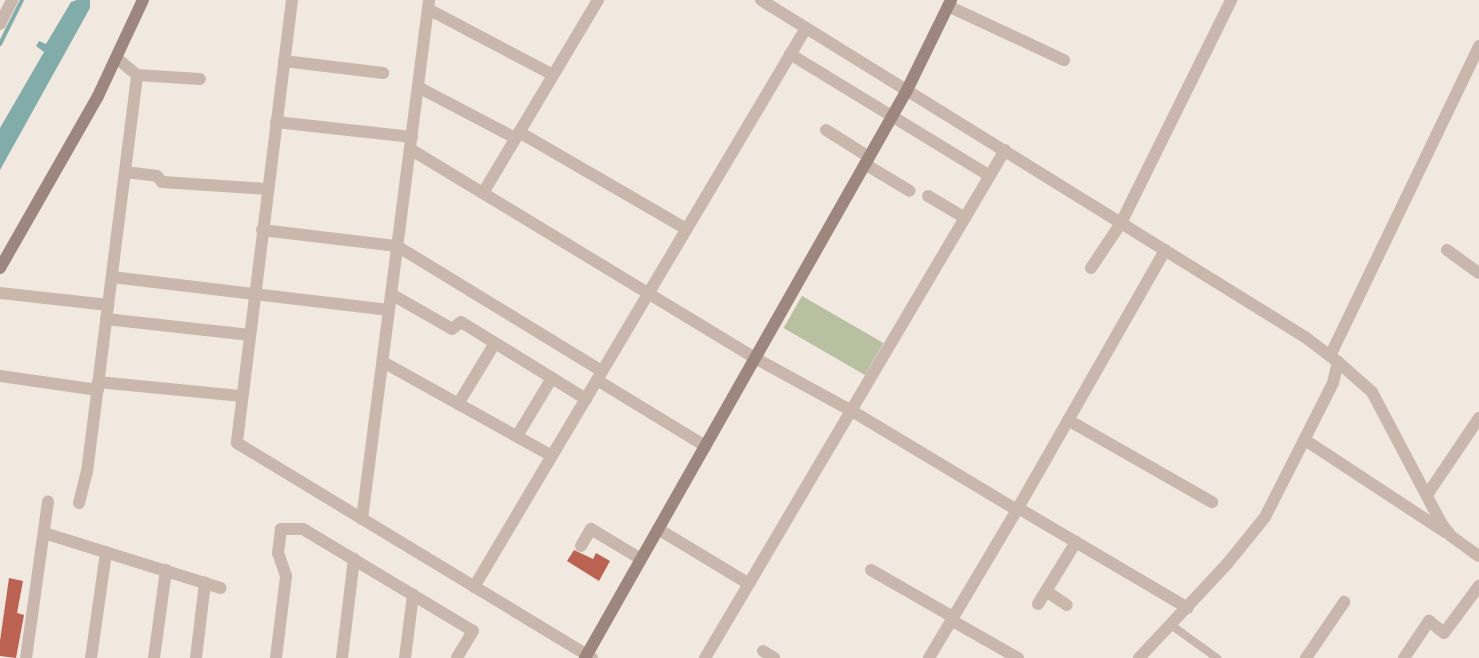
<!DOCTYPE html>
<html>
<head>
<meta charset="utf-8">
<style>
	body { margin:0 }
	#map { position:relative; width:1479px; height:658px; overflow:hidden; background:#f1e8e0; font-family:Raleway,sans-serif }
	div>[style] { position:absolute }
	.green>* { inset:0; background:#b8c0a1; transform-origin:0 0 }
	.water>* { inset:0; background:#81acaa }
	.stream>* { height:4px; margin:-2px; padding:0 2px; transform-origin:2px; border-radius:2px; background:#81acaa }
	.building>* { inset:0; background:#bc6253 }
	.lane>* { height:8px; margin:-4px; padding:0 4px; transform-origin:4px; border-radius:4px; background:#c9b7ad }
	.street>* { height:12px; margin:-6px; padding:0 6px; transform-origin:6px; border-radius:6px; background:#c9b7ad }
	.secondary>* { height:12px; margin:-6px; padding:0 6px; transform-origin:6px; border-radius:6px; background:#9d867e }
	span { translate:-50% -50%; white-space:nowrap; text-align:center; line-height:1.15; -webkit-text-stroke:4.5px #f9f2ed; paint-order:stroke }
</style>
</head>
<body>
<div id="map">
	<div class="green">
		<div style="left:802px;top:296px;width:94px;height:37px;rotate:30deg"></div>
	</div>
	<div class="water">
		<div style="clip-path:polygon(77px 0,90px 0,90px 8px,0 170px,0 128px,44px 52px,36px 46px,39px 41px,46px 44px,71px 2px)"></div>
	</div>
	<div class="stream">
		<div style="left:0;top:44px;width:49px;rotate:-63.4deg"></div>
	</div>
	<div class="building">
		<div style="clip-path:polygon(574px 550px,593px 559px,596px 553px,610px 561px,599px 581px,567px 561px)"></div>
		<div style="clip-path:polygon(9px 578px,23px 581px,17px 613px,24px 615px,16px 658px,0 656px,0 641px)"></div>
	</div>
	<div class="lane">
		<div style="left:1171px;top:625px;width:57px;rotate:35.7deg"></div>
	</div>
	<div class="street">
		<div style="left:292px;top:0;width:446px;rotate:97.1deg"></div>
		<div style="left:237px;top:443px;width:415px;rotate:31.2deg"></div>
		<div style="left:761px;top:0;width:640px;rotate:31.78deg"></div>
		<div style="left:1305px;top:337px;width:41px;rotate:37.1deg"></div>
		<div style="left:1338px;top:362px;width:45px;rotate:41.4deg"></div>
		<div style="left:1372px;top:392px;width:148px;rotate:62.2deg"></div>
		<div style="left:1441px;top:523px;width:16px;rotate:52deg"></div>
		<div style="left:1451px;top:536px;width:34px;rotate:36deg"></div>
		<div style="left:948px;top:6px;width:128px;rotate:25deg"></div>
		<div style="left:428px;top:9px;width:141px;rotate:27.8deg"></div>
		<div style="left:0;top:24px;width:27px;rotate:-63deg"></div>
		<div style="left:790px;top:54px;width:234px;rotate:31.4deg"></div>
		<div style="left:284px;top:61px;width:100px;rotate:6.9deg"></div>
		<div style="left:137px;top:75px;width:63px;rotate:3.6deg"></div>
		<div style="left:418px;top:87px;width:110px;rotate:27.7deg"></div>
		<div style="left:276px;top:122px;width:137px;rotate:6.3deg"></div>
		<div style="left:826px;top:130px;width:51px;rotate:32.1deg"></div>
		<div style="left:519px;top:132px;width:193px;rotate:30.1deg"></div>
		<div style="left:410px;top:149px;width:403px;rotate:31.2deg"></div>
		<div style="left:755px;top:358px;width:111px;rotate:28.7deg"></div>
		<div style="left:852px;top:411px;width:192px;rotate:31deg"></div>
		<div style="left:865px;top:164px;width:52px;rotate:31deg"></div>
		<div style="left:125px;top:172px;width:32px;rotate:7deg"></div>
		<div style="left:157px;top:176px;width:8px;rotate:50deg"></div>
		<div style="left:162px;top:182px;width:105px;rotate:3.8deg"></div>
		<div style="left:483px;top:193px;width:225px;rotate:-59.2deg"></div>
		<div style="left:928px;top:196px;width:43px;rotate:30.7deg"></div>
		<div style="left:262px;top:230px;width:136px;rotate:6.8deg"></div>
		<div style="left:397px;top:246px;width:240px;rotate:31.4deg"></div>
		<div style="left:1447px;top:250px;width:39px;rotate:36deg"></div>
		<div style="left:1091px;top:268px;width:54px;rotate:-56.3deg"></div>
		<div style="left:1121px;top:223px;width:249px;rotate:-63.7deg"></div>
		<div style="left:112px;top:277px;width:279px;rotate:6.8deg"></div>
		<div style="left:0;top:293px;width:109px;rotate:6.3deg"></div>
		<div style="left:391px;top:294px;width:70px;rotate:29.8deg"></div>
		<div style="left:452px;top:329px;width:11px;rotate:-38deg"></div>
		<div style="left:461px;top:322px;width:147px;rotate:31.6deg"></div>
		<div style="left:106px;top:319px;width:145px;rotate:6.3deg"></div>
		<div style="left:1330px;top:356px;width:344px;rotate:-64.3deg"></div>
		<div style="left:383px;top:362px;width:193px;rotate:29.1deg"></div>
		<div style="left:0;top:376px;width:99px;rotate:8.1deg"></div>
		<div style="left:597px;top:380px;width:127px;rotate:31.4deg"></div>
		<div style="left:98px;top:382px;width:145px;rotate:5.6deg"></div>
		<div style="left:458px;top:404px;width:71px;rotate:-58.8deg"></div>
		<div style="left:1068px;top:420px;width:166px;rotate:29.7deg"></div>
		<div style="left:517px;top:436px;width:68px;rotate:-58.9deg"></div>
		<div style="left:1305px;top:440px;width:168px;rotate:33.3deg"></div>
		<div style="left:1427px;top:495px;width:93px;rotate:-56deg"></div>
		<div style="left:79px;top:503px;width:32px;rotate:-76deg"></div>
		<div style="left:87px;top:472px;width:400px;rotate:-82.8deg"></div>
		<div style="left:137px;top:75px;width:26px;rotate:-140deg"></div>
		<div style="left:1018px;top:508px;width:197px;rotate:30.5deg"></div>
		<div style="left:362px;top:519px;width:523px;rotate:-82.64deg"></div>
		<div style="left:658px;top:529px;width:106px;rotate:31.1deg"></div>
		<div style="left:44px;top:533px;width:185px;rotate:17.3deg"></div>
		<div style="left:581px;top:546px;width:20px;rotate:-60deg"></div>
		<div style="left:591px;top:529px;width:58px;rotate:31deg"></div>
		<div style="left:871px;top:570px;width:95px;rotate:29.8deg"></div>
		<div style="left:474px;top:587px;width:650px;rotate:-59.29deg"></div>
		<div style="left:1046px;top:591px;width:25px;rotate:34deg"></div>
		<div style="left:1038px;top:604px;width:73px;rotate:-58.5deg"></div>
		<div style="left:951px;top:620px;width:77px;rotate:29.6deg"></div>
		<div style="left:763px;top:651px;width:13px;rotate:32deg"></div>
		<div style="left:26px;top:658px;width:158px;rotate:-82deg"></div>
		<div style="left:91px;top:658px;width:107px;rotate:-81.9deg"></div>
		<div style="left:154px;top:658px;width:89px;rotate:-82.2deg"></div>
		<div style="left:196px;top:658px;width:76px;rotate:-83.2deg"></div>
		<div style="left:276px;top:658px;width:83px;rotate:-83deg"></div>
		<div style="left:286px;top:576px;width:24px;rotate:-109deg"></div>
		<div style="left:278px;top:553px;width:24px;rotate:-83deg"></div>
		<div style="left:281px;top:529px;width:22px"></div>
		<div style="left:303px;top:529px;width:198px;rotate:31deg"></div>
		<div style="left:473px;top:631px;width:31px;rotate:121deg"></div>
		<div style="left:342px;top:658px;width:100px;rotate:-83.1deg"></div>
		<div style="left:405px;top:658px;width:64px;rotate:-82.8deg"></div>
		<div style="left:705px;top:658px;width:590px;rotate:-59.44deg"></div>
		<div style="left:929px;top:658px;width:174px;rotate:-59.3deg"></div>
		<div style="left:1018px;top:508px;width:297px;rotate:-60.3deg"></div>
		<div style="left:1139px;top:658px;width:129px;rotate:-46.9deg"></div>
		<div style="left:1227px;top:564px;width:60px;rotate:-51deg"></div>
		<div style="left:1265px;top:517px;width:150px;rotate:-63.1deg"></div>
		<div style="left:1333px;top:383px;width:22px;rotate:-77deg"></div>
		<div style="left:1306px;top:658px;width:68px;rotate:-55.8deg"></div>
		<div style="left:1404px;top:658px;width:45px;rotate:-56deg"></div>
		<div style="left:1429px;top:621px;width:19px;rotate:39deg"></div>
		<div style="left:1444px;top:633px;width:59px;rotate:-53.3deg"></div>
	</div>
	<div class="secondary">
		<div style="left:0;top:268px;width:198px;rotate:-60.3deg"></div>
		<div style="left:98px;top:96px;width:106px;rotate:-64.9deg"></div>
		<div style="left:585px;top:658px;width:653px;rotate:-60.45deg"></div>
		<div style="left:907px;top:90px;width:100px;rotate:-63.9deg"></div>
	</div>
</div>
</body>
</html>
